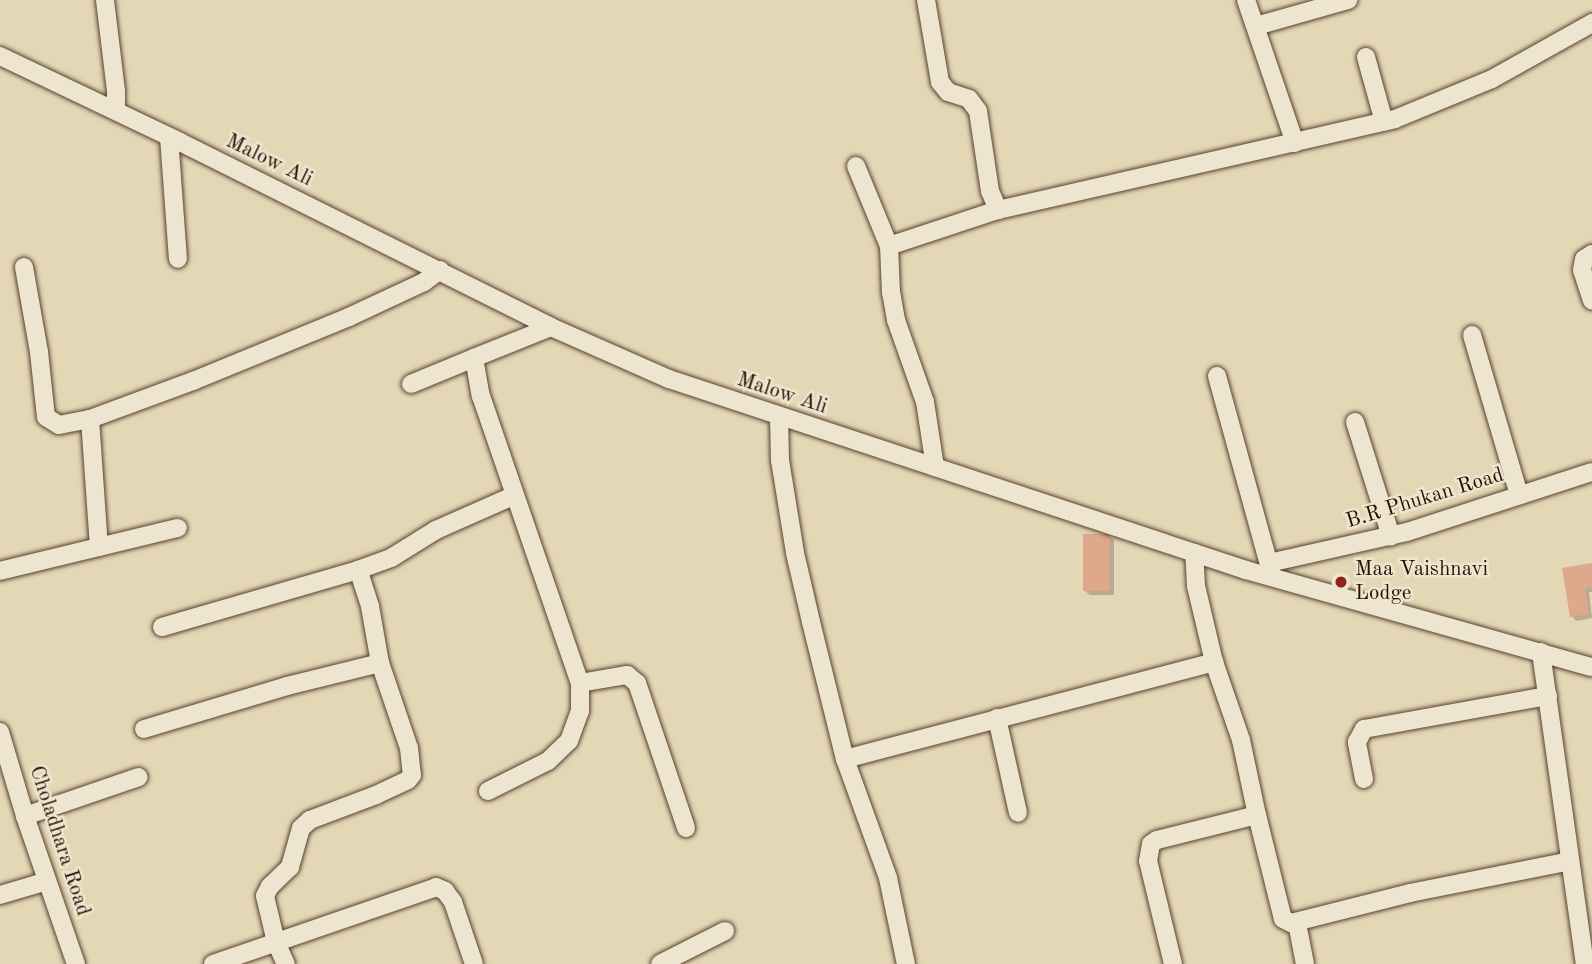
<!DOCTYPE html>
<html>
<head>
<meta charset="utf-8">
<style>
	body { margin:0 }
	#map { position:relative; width:1592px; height:964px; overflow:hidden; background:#e3d7b6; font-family:"Old Standard TT",serif }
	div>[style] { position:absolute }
	.shadow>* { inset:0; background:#0003 }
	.building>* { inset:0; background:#dda88b; transform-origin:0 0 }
	.roads { filter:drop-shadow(0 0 2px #58412e) drop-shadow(0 0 2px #58412e) }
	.minor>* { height:18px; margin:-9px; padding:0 9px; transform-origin:9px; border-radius:9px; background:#ede5d0 }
	.dots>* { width:19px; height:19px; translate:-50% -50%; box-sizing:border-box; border:4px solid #ede5d0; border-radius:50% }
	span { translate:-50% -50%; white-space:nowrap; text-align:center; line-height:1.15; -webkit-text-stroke:5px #ede5d0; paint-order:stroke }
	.street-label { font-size:21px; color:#2a0f00 }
	.poi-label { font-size:21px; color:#2a0f00 }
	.left { translate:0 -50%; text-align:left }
</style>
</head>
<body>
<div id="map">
	<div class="shadow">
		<div style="clip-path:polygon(1109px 536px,1114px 540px,1114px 595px,1090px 595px,1085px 591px)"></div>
		<div style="clip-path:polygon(1592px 565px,1592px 592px,1589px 592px,1592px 618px,1576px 621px,1572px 616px)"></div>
	</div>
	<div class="building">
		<div style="left:1083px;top:534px;width:27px;height:57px"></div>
		<div style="clip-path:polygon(1592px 563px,1592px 587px,1585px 588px,1589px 614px,1570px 617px,1562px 568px)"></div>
	</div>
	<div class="roads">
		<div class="minor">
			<div style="left:105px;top:0;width:92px;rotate:83.1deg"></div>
			<div style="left:116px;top:91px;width:20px;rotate:90deg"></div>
			<div style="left:926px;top:0;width:83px;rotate:80.3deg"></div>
			<div style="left:940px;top:82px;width:13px;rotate:51deg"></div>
			<div style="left:948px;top:92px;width:22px;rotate:18deg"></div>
			<div style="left:969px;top:99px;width:15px;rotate:53deg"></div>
			<div style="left:978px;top:111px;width:81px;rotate:81.5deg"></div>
			<div style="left:990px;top:191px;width:21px;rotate:67deg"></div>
			<div style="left:1246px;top:0;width:151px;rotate:71.1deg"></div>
			<div style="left:1256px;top:26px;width:96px;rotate:-15.8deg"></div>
			<div style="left:0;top:56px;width:199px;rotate:25.5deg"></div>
			<div style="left:180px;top:142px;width:415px;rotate:26.5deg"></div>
			<div style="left:551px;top:327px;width:129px;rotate:23.8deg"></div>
			<div style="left:669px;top:379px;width:608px;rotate:18.32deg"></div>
			<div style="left:1246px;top:570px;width:359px;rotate:15.7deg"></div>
			<div style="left:1366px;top:57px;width:67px;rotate:74.5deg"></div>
			<div style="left:169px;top:137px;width:122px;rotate:85.8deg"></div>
			<div style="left:856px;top:166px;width:87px;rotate:67.6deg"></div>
			<div style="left:1592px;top:254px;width:9px;rotate:148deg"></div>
			<div style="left:1584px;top:259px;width:11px;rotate:100deg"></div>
			<div style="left:1582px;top:270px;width:32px;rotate:72deg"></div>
			<div style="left:24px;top:267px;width:86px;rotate:80deg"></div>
			<div style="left:39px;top:352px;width:65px;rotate:83.9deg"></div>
			<div style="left:46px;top:417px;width:15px;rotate:32deg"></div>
			<div style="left:59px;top:425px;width:32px;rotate:-11deg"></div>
			<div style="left:90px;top:419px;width:110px;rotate:-20.3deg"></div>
			<div style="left:193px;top:381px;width:169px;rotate:-22.3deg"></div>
			<div style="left:349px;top:317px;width:83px;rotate:-25deg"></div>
			<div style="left:424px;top:282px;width:20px;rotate:-37deg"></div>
			<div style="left:551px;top:327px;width:83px;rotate:158.1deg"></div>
			<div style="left:474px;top:358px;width:39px;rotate:80deg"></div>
			<div style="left:481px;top:396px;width:304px;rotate:71deg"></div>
			<div style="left:580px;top:683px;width:48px;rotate:-9.7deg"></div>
			<div style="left:627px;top:675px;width:13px;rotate:39deg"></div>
			<div style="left:637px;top:683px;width:153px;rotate:71.3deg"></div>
			<div style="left:1472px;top:335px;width:167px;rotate:73.6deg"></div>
			<div style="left:1217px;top:376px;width:206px;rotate:74.6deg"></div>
			<div style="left:411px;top:384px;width:68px;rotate:-22.4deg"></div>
			<div style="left:779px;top:417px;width:43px;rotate:88.7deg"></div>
			<div style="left:780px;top:460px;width:94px;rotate:80.8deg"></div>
			<div style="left:795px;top:553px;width:71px;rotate:76.9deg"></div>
			<div style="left:811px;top:622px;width:141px;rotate:76.1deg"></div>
			<div style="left:845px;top:759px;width:127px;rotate:70.1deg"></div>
			<div style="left:888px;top:878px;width:88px;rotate:78.2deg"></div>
			<div style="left:90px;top:419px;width:128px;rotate:86deg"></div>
			<div style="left:1355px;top:422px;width:120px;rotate:72.5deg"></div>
			<div style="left:935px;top:467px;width:66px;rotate:-98.7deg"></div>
			<div style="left:925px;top:402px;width:87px;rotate:-109.5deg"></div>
			<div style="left:896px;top:320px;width:27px;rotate:-100deg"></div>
			<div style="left:891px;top:293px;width:47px;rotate:-92.4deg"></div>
			<div style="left:889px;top:246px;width:115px;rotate:-18.3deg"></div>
			<div style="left:998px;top:210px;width:407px;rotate:-12.9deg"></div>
			<div style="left:1395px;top:119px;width:105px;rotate:-22.4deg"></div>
			<div style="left:1492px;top:79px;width:115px;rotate:-29.2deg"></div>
			<div style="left:1269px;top:563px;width:141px;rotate:-12.7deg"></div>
			<div style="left:1407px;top:532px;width:194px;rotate:-18deg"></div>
			<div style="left:0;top:571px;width:183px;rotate:-13.6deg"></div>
			<div style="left:162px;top:627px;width:204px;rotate:-16.2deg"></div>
			<div style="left:1541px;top:652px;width:315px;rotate:82deg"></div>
			<div style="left:1214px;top:662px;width:83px;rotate:70.9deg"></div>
			<div style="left:1241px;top:740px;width:77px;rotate:78deg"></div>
			<div style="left:380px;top:663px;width:58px;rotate:-100deg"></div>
			<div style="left:370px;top:606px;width:38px;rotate:-108deg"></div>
			<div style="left:358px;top:570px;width:35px;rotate:-20deg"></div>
			<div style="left:391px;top:558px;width:53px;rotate:-31.9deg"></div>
			<div style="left:436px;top:530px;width:86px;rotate:-23.9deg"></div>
			<div style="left:997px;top:718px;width:97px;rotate:77.5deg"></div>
			<div style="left:144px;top:729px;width:149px;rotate:-16.7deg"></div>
			<div style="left:287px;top:686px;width:96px;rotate:-13.9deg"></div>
			<div style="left:380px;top:663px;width:90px;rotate:71.2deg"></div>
			<div style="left:409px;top:748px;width:27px;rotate:84deg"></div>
			<div style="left:412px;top:775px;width:6px;rotate:129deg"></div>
			<div style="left:408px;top:780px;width:35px;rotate:155deg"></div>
			<div style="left:376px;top:795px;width:71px;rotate:159.3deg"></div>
			<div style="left:310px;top:820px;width:12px;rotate:138deg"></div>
			<div style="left:301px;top:828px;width:41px;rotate:105.8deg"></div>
			<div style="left:290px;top:867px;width:28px;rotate:136deg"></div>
			<div style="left:270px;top:886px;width:11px;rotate:117deg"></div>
			<div style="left:265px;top:896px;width:47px;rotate:76.6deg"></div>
			<div style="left:276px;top:942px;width:24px;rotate:66deg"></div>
			<div style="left:0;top:732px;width:88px;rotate:73.4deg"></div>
			<div style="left:25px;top:816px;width:157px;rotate:71deg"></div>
			<div style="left:845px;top:759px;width:382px;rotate:-14.7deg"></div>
			<div style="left:1214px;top:662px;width:78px;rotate:-103.3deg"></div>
			<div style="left:1196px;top:586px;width:33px;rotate:-93deg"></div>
			<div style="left:1364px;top:779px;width:38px;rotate:-101deg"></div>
			<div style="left:1357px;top:742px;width:15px;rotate:-62deg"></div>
			<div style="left:1364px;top:729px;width:187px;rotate:-10.2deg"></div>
			<div style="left:488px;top:791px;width:67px;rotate:-26.6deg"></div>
			<div style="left:548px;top:761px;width:29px;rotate:-44deg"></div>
			<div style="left:569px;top:741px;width:32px;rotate:-70deg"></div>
			<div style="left:580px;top:711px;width:28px;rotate:-90deg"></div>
			<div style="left:25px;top:816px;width:120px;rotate:-18.9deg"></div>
			<div style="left:0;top:895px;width:49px;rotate:-16.6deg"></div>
			<div style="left:1297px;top:923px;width:42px;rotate:79deg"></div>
			<div style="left:213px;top:964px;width:236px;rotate:-19deg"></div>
			<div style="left:436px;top:887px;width:10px;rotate:24deg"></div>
			<div style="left:445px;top:891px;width:14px;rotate:54deg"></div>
			<div style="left:453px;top:902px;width:65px;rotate:71.3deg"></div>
			<div style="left:660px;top:964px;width:73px;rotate:-26.9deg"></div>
			<div style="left:1173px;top:964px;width:106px;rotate:-103.6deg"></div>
			<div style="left:1148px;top:861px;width:17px;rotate:-80deg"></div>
			<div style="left:1151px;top:844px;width:7px;rotate:-34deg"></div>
			<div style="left:1157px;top:840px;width:103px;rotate:-14deg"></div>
			<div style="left:1257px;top:815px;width:107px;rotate:76deg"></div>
			<div style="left:1283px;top:919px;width:9px;rotate:27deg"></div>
			<div style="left:1291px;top:923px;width:123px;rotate:-14.1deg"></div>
			<div style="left:1410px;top:893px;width:163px;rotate:-11.3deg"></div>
		</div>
	</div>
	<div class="dots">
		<div style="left:1341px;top:582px;background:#8f2418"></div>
	</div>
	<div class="street-label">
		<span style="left:269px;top:161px;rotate:26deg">Malow Ali</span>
		<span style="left:782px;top:394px;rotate:18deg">Malow Ali</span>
		<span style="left:1425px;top:499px;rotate:-17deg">B.R Phukan Road</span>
		<span style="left:59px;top:841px;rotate:72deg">Choladhara Road</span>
	</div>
	<div class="poi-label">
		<span class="left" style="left:1355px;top:582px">Maa Vaishnavi<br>Lodge</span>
	</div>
</div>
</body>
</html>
